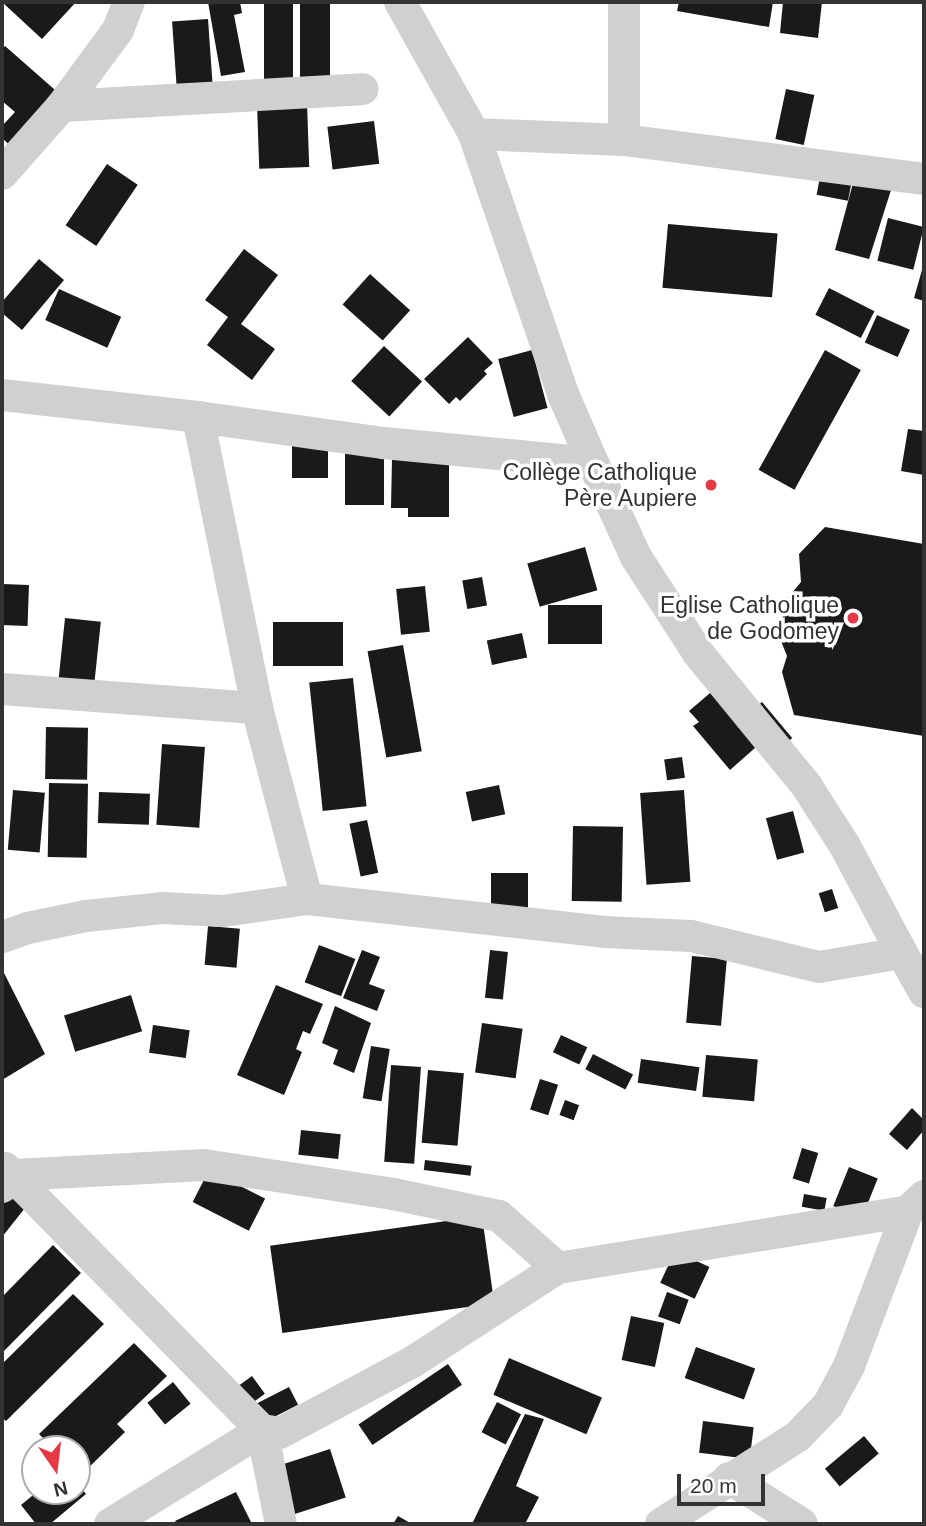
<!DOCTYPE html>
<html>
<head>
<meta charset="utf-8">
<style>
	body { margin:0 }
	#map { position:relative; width:926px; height:1526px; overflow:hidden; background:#fff; font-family:Helvetica,sans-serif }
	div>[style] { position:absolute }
	.building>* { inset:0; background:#1a1a1a; transform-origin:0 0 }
	.minor>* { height:32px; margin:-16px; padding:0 16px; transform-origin:16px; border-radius:16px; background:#d0d0d0 }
	.dots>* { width:19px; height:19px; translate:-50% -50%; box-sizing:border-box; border:4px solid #fff; border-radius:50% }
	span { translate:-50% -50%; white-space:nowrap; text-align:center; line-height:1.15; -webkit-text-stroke:7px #fff; paint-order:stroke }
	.poi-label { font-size:23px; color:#333 }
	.right { translate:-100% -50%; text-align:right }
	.frame { position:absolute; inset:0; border:4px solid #333; pointer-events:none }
	.north { position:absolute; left:21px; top:1435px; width:70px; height:70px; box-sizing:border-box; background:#fff; border:2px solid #adadad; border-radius:50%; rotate:166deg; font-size:19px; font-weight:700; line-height:28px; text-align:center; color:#333 }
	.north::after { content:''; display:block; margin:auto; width:24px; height:32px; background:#e63946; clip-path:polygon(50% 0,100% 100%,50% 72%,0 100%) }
	.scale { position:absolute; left:677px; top:1474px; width:88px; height:32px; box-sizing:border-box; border:4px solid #333; border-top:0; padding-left:9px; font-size:21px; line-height:24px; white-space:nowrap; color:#333; -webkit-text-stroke:5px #fff; paint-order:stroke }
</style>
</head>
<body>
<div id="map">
	<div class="building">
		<div style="clip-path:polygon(2px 2px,76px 2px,42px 39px)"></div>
		<div style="clip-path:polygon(208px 2px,240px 2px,242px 13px,234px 15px,245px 72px,221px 76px)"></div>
		<div style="left:264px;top:2px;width:29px;height:83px"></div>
		<div style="left:300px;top:2px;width:30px;height:77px"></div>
		<div style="clip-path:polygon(679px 2px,773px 2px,769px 27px,677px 11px)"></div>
		<div style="clip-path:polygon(783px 2px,822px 2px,818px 38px,780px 33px)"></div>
		<div style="left:208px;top:19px;width:69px;height:36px;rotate:86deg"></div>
		<div style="clip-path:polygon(5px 46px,63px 97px,15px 150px,2px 138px,2px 126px,15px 112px,2px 101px,2px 49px)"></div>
		<div style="left:786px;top:89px;width:29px;height:51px;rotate:12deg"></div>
		<div style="left:307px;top:103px;width:64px;height:50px;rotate:88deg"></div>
		<div style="left:374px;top:121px;width:43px;height:47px;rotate:83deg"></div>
		<div style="left:107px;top:164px;width:37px;height:74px;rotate:34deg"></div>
		<div style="left:820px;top:177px;width:32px;height:18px;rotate:11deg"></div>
		<div style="clip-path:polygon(853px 183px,892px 187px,869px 259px,835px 250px)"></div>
		<div style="left:888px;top:218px;width:37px;height:44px;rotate:14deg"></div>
		<div style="left:668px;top:224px;width:110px;height:64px;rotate:5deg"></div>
		<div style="clip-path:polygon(244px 249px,278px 275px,241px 324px,275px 349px,252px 380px,207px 345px,228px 317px,205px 300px)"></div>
		<div style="clip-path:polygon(39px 259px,64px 280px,22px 330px,2px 313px,2px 302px)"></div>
		<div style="clip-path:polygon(924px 263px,924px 301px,914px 298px)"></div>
		<div style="left:370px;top:274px;width:54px;height:41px;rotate:42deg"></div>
		<div style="left:829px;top:288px;width:51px;height:30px;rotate:27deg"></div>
		<div style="left:59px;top:289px;width:68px;height:34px;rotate:24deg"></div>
		<div style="left:877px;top:315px;width:36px;height:30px;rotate:24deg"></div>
		<div style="clip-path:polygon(468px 337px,493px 363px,484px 371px,487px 374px,460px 401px,456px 397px,449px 404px,424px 379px)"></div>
		<div style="left:384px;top:346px;width:52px;height:48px;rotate:43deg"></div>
		<div style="left:532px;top:350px;width:60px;height:35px;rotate:75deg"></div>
		<div style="left:825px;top:350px;width:41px;height:137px;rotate:29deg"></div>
		<div style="clip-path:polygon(908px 429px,924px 431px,924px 475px,901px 471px)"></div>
		<div style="left:292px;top:436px;width:36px;height:42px"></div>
		<div style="left:384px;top:454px;width:51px;height:39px;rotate:90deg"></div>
		<div style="clip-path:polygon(392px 458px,449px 458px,449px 517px,408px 517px,408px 508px,391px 508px)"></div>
		<div style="clip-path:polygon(825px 527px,924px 544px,924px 736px,794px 715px,782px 672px,787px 656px,779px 636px,786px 600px,801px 582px,799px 554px)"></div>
		<div style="left:585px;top:547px;width:45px;height:60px;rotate:74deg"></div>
		<div style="left:482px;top:577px;width:29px;height:20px;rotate:80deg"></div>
		<div style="left:2px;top:584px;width:27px;height:41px;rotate:2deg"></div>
		<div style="left:425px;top:586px;width:46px;height:29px;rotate:84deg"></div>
		<div style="left:548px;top:605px;width:54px;height:39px"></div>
		<div style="left:65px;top:618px;width:36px;height:68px;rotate:6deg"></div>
		<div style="left:273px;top:622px;width:70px;height:44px"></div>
		<div style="left:522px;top:633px;width:25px;height:36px;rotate:78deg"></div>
		<div style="left:403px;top:645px;width:108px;height:36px;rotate:80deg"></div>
		<div style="left:353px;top:678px;width:129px;height:44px;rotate:84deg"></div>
		<div style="clip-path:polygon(716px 688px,764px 740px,730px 770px,693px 726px,699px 722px,689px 711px)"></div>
		<div style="left:762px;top:702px;width:47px;height:15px;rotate:50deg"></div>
		<div style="left:46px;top:727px;width:42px;height:52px;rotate:1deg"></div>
		<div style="left:162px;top:744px;width:43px;height:81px;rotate:4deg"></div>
		<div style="left:682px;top:757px;width:21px;height:18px;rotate:82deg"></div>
		<div style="left:49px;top:783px;width:39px;height:74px;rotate:1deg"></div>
		<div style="left:499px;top:785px;width:30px;height:34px;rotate:78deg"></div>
		<div style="left:13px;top:790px;width:32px;height:60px;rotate:5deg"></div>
		<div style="left:684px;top:790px;width:92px;height:44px;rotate:86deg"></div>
		<div style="left:99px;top:792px;width:51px;height:31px;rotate:2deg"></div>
		<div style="left:793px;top:811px;width:43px;height:28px;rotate:75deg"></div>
		<div style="left:367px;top:820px;width:54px;height:18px;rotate:78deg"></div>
		<div style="left:573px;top:826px;width:50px;height:75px;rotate:1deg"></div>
		<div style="left:491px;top:873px;width:37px;height:40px"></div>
		<div style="left:832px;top:889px;width:20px;height:14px;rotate:72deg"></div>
		<div style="left:208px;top:926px;width:32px;height:39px;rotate:5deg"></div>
		<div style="left:319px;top:945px;width:39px;height:40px;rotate:21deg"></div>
		<div style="clip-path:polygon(362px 950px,380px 957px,369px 984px,385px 990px,377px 1011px,343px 998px)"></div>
		<div style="left:490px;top:950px;width:18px;height:48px;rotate:6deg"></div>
		<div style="left:692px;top:956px;width:35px;height:67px;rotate:5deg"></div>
		<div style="clip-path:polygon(2px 969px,45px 1054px,2px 1080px)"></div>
		<div style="clip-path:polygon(276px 985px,323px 1004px,310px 1034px,303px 1031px,296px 1049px,302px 1052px,284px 1095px,237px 1075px)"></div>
		<div style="left:131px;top:995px;width:38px;height:70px;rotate:73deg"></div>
		<div style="clip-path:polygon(335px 1006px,371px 1023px,354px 1073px,333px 1064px,338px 1050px,322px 1043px)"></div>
		<div style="left:482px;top:1023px;width:41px;height:50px;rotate:8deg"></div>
		<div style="left:153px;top:1025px;width:37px;height:28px;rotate:8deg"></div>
		<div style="left:561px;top:1035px;width:29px;height:19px;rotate:25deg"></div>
		<div style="left:371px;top:1046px;width:19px;height:53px;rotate:9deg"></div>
		<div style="left:593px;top:1054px;width:45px;height:17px;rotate:27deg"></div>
		<div style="left:706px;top:1055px;width:52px;height:42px;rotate:5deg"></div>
		<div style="left:641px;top:1059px;width:59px;height:24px;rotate:8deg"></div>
		<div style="left:391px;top:1065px;width:30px;height:97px;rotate:4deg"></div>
		<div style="left:428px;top:1070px;width:36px;height:73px;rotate:5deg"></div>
		<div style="left:540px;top:1079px;width:19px;height:32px;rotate:18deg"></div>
		<div style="left:565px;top:1100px;width:15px;height:16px;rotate:20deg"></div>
		<div style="clip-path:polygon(912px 1108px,924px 1120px,924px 1130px,907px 1150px,889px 1134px)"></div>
		<div style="left:301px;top:1130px;width:40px;height:25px;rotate:6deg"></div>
		<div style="left:802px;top:1148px;width:17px;height:32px;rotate:17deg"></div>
		<div style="left:425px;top:1160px;width:47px;height:10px;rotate:7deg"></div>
		<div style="left:849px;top:1167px;width:31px;height:42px;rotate:22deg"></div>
		<div style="left:209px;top:1170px;width:63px;height:36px;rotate:27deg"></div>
		<div style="clip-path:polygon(2px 1190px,25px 1208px,2px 1237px)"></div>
		<div style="left:804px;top:1194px;width:23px;height:13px;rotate:10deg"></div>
		<div style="left:482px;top:1216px;width:88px;height:214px;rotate:82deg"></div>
		<div style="clip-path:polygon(53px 1245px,81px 1273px,2px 1353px,2px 1297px)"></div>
		<div style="left:675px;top:1251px;width:38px;height:35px;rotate:25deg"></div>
		<div style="left:667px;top:1292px;width:23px;height:26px;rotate:20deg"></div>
		<div style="clip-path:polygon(73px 1294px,104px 1324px,6px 1421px,2px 1418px,2px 1364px)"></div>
		<div style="left:631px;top:1316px;width:34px;height:45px;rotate:12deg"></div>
		<div style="clip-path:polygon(134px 1343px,167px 1376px,117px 1424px,125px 1432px,80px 1476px,77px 1472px,77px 1449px,54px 1449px,39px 1434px)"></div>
		<div style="left:696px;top:1347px;width:63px;height:33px;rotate:20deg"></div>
		<div style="left:509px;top:1358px;width:101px;height:40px;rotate:23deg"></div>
		<div style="left:448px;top:1364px;width:25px;height:108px;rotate:56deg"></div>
		<div style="left:252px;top:1376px;width:22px;height:22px;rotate:54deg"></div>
		<div style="left:173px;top:1382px;width:28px;height:33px;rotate:51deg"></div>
		<div style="left:289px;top:1387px;width:20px;height:39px;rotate:63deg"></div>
		<div style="left:497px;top:1402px;width:27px;height:34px;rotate:27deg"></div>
		<div style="clip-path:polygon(525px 1414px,544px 1419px,516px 1486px,539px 1497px,525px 1524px,472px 1524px)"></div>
		<div style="left:703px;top:1421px;width:51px;height:32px;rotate:7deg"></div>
		<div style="left:864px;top:1436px;width:23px;height:51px;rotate:50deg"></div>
		<div style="left:330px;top:1449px;width:51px;height:60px;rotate:72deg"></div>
		<div style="clip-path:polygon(77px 1483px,86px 1494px,50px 1524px,36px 1524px,21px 1505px,38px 1491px,77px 1491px)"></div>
		<div style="clip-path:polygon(236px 1492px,251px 1522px,245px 1524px,177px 1524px,175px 1521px)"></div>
		<div style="clip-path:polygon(398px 1516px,412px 1524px,393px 1524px)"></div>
	</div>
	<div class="minor">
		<div style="left:400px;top:2px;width:151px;rotate:60.7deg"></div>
		<div style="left:474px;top:134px;width:275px;rotate:71.1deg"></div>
		<div style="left:563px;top:394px;width:75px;rotate:66.5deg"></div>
		<div style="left:62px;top:106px;width:301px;rotate:-3.2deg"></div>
		<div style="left:474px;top:134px;width:150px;rotate:2.3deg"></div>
		<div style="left:624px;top:140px;width:138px;rotate:-90deg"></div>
		<div style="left:624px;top:140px;width:303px;rotate:7.4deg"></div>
		<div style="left:2px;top:174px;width:91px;rotate:-48.6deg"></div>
		<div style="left:62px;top:106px;width:94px;rotate:-53.6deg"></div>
		<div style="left:118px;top:30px;width:30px;rotate:-69deg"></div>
		<div style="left:2px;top:395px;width:197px;rotate:6.4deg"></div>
		<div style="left:198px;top:417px;width:188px;rotate:8deg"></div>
		<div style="left:384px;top:443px;width:210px;rotate:5.5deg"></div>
		<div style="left:593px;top:463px;width:103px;rotate:65.4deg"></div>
		<div style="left:636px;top:557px;width:114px;rotate:57.1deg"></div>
		<div style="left:698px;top:653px;width:171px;rotate:50.7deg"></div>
		<div style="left:806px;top:785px;width:72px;rotate:57.4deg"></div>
		<div style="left:845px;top:846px;width:121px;rotate:62deg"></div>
		<div style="left:198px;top:417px;width:297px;rotate:78.5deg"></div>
		<div style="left:2px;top:689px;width:256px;rotate:4.3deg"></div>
		<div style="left:257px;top:708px;width:197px;rotate:75.3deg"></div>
		<div style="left:2px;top:937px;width:28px;rotate:-19deg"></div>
		<div style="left:28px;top:928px;width:59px;rotate:-11.7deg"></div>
		<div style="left:86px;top:916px;width:76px;rotate:-6deg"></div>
		<div style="left:162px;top:908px;width:61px;rotate:2.8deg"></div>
		<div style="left:223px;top:911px;width:85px;rotate:-8.1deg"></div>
		<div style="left:307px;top:899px;width:299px;rotate:6.3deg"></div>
		<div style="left:604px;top:932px;width:87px;rotate:2.6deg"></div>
		<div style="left:691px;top:936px;width:132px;rotate:13.6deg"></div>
		<div style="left:819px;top:967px;width:84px;rotate:-9.6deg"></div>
		<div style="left:902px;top:953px;width:45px;rotate:60.6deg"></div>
		<div style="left:5px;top:1168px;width:367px;rotate:45.6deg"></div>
		<div style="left:262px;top:1430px;width:96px;rotate:78.6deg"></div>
		<div style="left:2px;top:1187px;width:17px;rotate:-45deg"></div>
		<div style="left:14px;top:1175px;width:190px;rotate:-3deg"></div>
		<div style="left:204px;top:1165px;width:191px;rotate:8.7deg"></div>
		<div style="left:393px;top:1194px;width:108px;rotate:11.7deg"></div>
		<div style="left:499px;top:1216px;width:79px;rotate:41.4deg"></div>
		<div style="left:729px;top:1478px;width:86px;rotate:32.2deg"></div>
		<div style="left:110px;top:1524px;width:179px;rotate:-31.7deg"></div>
		<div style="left:262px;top:1430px;width:18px;rotate:9deg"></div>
		<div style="left:280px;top:1433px;width:152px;rotate:-28.2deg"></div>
		<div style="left:414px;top:1361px;width:171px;rotate:-32.9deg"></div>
		<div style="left:558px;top:1268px;width:355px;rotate:-9.2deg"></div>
		<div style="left:908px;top:1211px;width:22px;rotate:-43deg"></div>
		<div style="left:661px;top:1524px;width:163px;rotate:-32.7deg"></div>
		<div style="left:798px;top:1436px;width:43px;rotate:-45.9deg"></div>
		<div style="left:828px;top:1405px;width:44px;rotate:-61.7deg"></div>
		<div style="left:849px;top:1366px;width:166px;rotate:-69.2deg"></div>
	</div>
	<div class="dots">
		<div style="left:711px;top:485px;background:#e63946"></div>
		<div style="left:853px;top:618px;background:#e63946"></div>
	</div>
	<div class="poi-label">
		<span class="right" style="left:697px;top:485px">Collège Catholique<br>Père Aupiere</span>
		<span class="right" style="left:839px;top:618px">Eglise Catholique<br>de Godomey</span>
	</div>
	<div class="frame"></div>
	<div class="north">N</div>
	<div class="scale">20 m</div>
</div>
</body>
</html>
